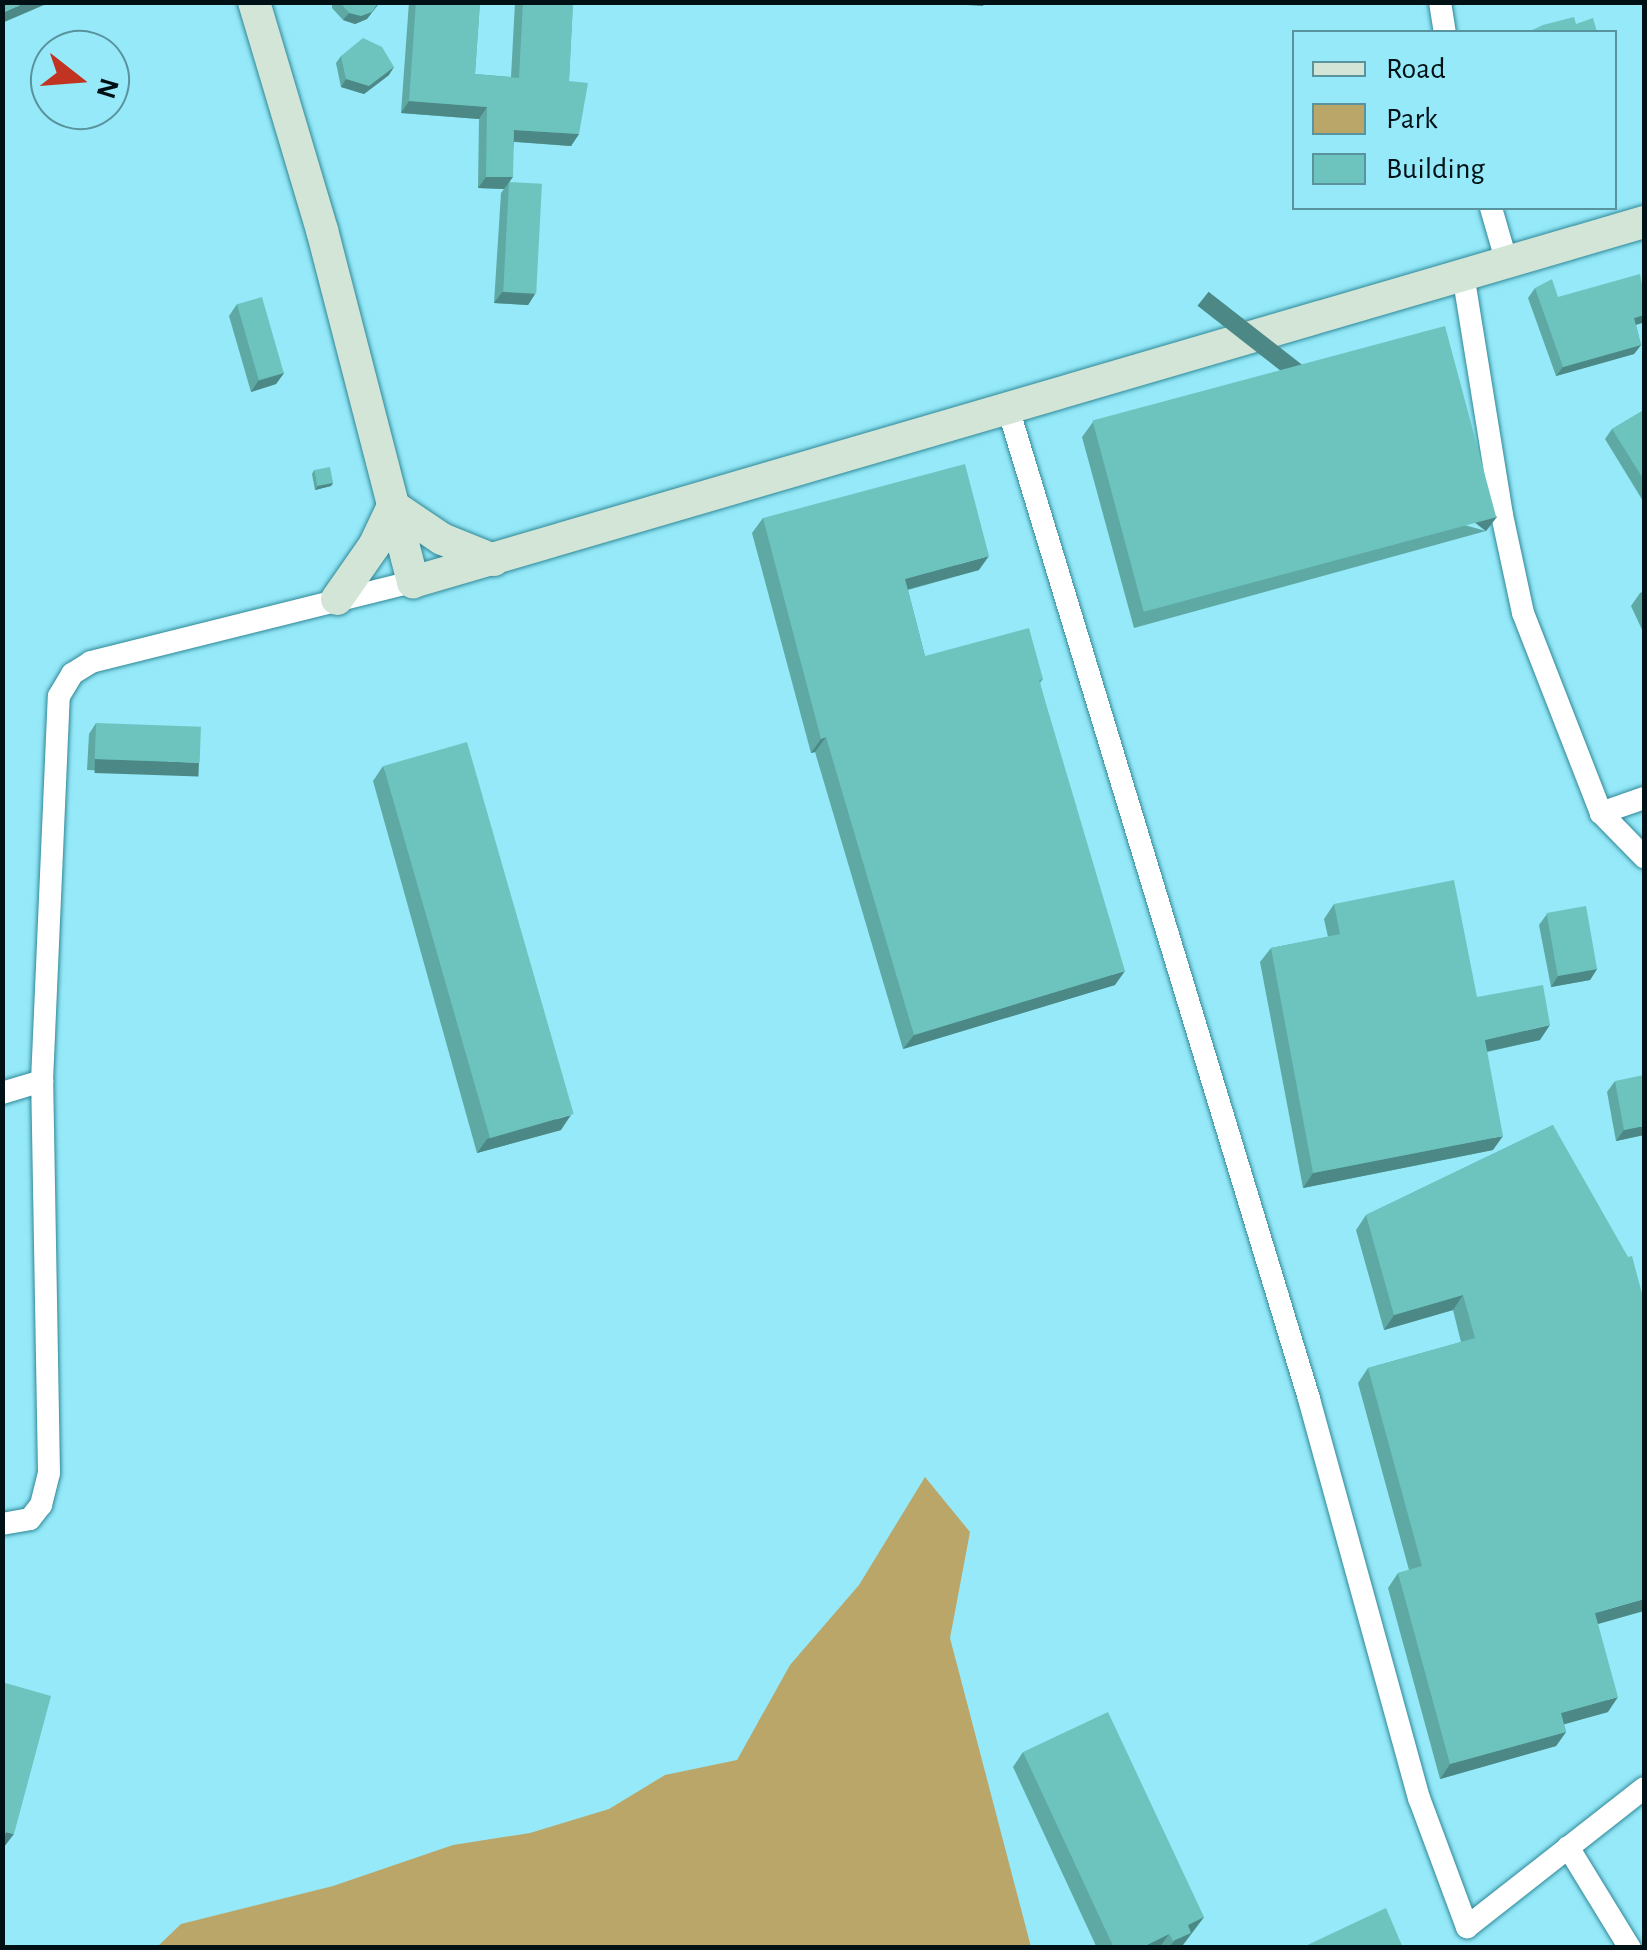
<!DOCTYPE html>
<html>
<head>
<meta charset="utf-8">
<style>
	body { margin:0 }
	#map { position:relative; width:1647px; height:1950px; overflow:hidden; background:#95e9f9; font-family:"Alegreya Sans",sans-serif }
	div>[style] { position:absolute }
	.green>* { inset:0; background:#bba669 }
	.roads { filter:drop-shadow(0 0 2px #308897) drop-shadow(0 0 2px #308897) }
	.street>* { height:22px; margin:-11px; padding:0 11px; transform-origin:11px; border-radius:11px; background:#fff }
	.secondary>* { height:32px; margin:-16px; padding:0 16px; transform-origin:16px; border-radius:16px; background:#d2e5d6 }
	.wall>* { inset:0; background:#5ea9a4 }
	.shaded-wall>* { inset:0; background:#4c8986; transform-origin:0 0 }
	.building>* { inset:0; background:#6dc4bf; transform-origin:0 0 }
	span { translate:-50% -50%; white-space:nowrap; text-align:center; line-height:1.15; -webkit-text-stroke:8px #95e9f9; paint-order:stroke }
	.frame { position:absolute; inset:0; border:5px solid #001116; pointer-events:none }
	.legend { position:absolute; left:1292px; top:30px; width:325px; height:180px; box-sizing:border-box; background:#95e9f9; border:2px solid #59939e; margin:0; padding:12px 18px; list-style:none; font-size:30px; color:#001116 }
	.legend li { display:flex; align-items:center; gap:20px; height:50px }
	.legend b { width:50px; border:2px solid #59939e }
	.north { position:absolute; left:30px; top:30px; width:100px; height:100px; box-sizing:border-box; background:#95e9f9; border:2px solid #59939e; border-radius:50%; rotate:107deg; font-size:28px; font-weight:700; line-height:40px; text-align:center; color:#001116 }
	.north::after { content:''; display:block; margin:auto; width:35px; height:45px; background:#c13422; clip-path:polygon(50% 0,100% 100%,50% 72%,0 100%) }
</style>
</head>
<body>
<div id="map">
	<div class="green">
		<div style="clip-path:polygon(925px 1477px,970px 1532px,950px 1638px,1031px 1947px,157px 1947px,181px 1924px,333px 1886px,453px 1845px,530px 1833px,609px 1809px,665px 1775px,737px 1760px,790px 1665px,859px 1585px)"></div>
	</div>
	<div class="roads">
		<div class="street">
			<div style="left:1440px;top:2px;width:30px;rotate:81deg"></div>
			<div style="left:1491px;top:208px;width:57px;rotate:73.8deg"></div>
			<div style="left:1463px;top:274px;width:244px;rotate:80.8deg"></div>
			<div style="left:1502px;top:515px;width:100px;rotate:77.9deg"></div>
			<div style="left:1523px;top:613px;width:215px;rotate:68.7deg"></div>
			<div style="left:1008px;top:408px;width:1036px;rotate:73.1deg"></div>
			<div style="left:1309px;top:1399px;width:414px;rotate:74.6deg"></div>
			<div style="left:1419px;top:1798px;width:138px;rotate:69.6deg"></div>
			<div style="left:1467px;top:1927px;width:225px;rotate:-38.1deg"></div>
			<div style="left:1644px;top:798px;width:46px;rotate:160.8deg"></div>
			<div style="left:1601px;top:813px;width:62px;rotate:45.7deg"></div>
			<div style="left:2px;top:1093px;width:42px;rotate:-16.7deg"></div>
			<div style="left:2px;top:1524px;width:28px;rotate:-10deg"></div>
			<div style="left:30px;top:1519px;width:18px;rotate:-52deg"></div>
			<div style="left:41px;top:1505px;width:33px;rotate:-76deg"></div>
			<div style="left:49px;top:1473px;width:392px;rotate:-91deg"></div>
			<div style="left:42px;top:1081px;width:385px;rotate:-87.5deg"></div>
			<div style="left:59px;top:696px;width:26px;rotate:-59deg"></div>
			<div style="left:72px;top:674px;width:22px;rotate:-32deg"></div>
			<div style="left:91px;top:662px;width:332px;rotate:-14deg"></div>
			<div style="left:1568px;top:1847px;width:119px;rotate:58.5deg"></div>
		</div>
		<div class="secondary">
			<div style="left:254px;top:2px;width:238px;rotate:73.4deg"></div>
			<div style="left:322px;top:230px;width:364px;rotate:75.5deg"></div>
			<div style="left:413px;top:582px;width:1283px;rotate:-16.3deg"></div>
			<div style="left:337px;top:599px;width:65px;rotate:-55.1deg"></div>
			<div style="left:374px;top:546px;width:44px;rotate:-64.6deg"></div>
			<div style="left:393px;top:506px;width:59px;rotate:34deg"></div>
			<div style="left:442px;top:539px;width:56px;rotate:22deg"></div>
		</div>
	</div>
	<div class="wall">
		<div style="clip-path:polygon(332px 2px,380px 2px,367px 19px,355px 24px,343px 20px,332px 8px)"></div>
		<div style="clip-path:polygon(409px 2px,480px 2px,475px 74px,511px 77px,515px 2px,573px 2px,569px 81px,579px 134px,571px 146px,514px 142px,510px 182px,535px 294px,528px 305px,494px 303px,501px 193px,504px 189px,478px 188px,479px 119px,401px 113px)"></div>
		<div style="clip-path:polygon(341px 56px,389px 75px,364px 94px,341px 87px,336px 63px)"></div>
		<div style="clip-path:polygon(1535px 288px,1558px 297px,1644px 295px,1644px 320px,1642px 323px,1636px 325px,1641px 345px,1634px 354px,1556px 376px,1528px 298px)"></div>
		<div style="clip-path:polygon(237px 304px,284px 373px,276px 384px,251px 392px,229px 316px)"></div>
		<div style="clip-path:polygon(1644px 410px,1644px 500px,1643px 501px,1605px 439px,1612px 429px)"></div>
		<div style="clip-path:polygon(1093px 422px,1486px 531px,1134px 628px,1082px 437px)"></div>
		<div style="clip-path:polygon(314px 470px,333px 483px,331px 486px,315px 490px,312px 474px)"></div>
		<div style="clip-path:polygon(763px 518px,979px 570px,908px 590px,925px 656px,1043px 679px,1040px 683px,1115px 985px,903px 1049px,815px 752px,811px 753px,752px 533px)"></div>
		<div style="clip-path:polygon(1644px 591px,1644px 634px,1631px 606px,1640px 593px)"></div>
		<div style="clip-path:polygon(96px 723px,192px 774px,87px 770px,89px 734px)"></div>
		<div style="clip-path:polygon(383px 766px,561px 1130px,477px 1153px,373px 781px)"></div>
		<div style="clip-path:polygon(1334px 904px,1540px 1040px,1487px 1052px,1493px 1150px,1303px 1188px,1260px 962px,1271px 948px,1328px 937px,1324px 919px)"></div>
		<div style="clip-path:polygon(1547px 914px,1597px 969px,1590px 980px,1551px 987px,1539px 925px)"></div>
		<div style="clip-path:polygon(1615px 1081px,1644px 1135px,1616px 1141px,1607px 1092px)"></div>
		<div style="clip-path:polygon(1553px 1125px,1598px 1624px,1608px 1712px,1564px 1724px,1566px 1732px,1556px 1746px,1440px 1779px,1388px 1588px,1398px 1573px,1409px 1570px,1358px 1383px,1368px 1368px,1461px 1342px,1453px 1310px,1384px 1330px,1356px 1230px,1366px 1215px)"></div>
		<div style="clip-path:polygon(1023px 1752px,1204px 1917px,1181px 1948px,1097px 1948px,1013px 1767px)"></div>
	</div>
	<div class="shaded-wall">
		<div style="clip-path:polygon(27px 2px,51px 2px,2px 23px,2px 13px)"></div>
		<div style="clip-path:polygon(380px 2px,367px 19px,355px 24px,343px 20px,349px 13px)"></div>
		<div style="clip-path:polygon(921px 2px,985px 2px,983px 6px)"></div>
		<div style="clip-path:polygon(394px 67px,389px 75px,364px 94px,341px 87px,346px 79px)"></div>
		<div style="clip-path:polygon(409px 101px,487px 107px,479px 119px,401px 113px)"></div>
		<div style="clip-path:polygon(514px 130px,579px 134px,571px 146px,506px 141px)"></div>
		<div style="clip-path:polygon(486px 177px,513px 177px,504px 189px,478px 188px)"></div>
		<div style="clip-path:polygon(502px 292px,535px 294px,528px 305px,494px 303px)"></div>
		<div style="clip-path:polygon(1644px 315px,1644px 320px,1642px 323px,1627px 327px,1634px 318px)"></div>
		<div style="clip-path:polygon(1641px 345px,1634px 354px,1556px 376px,1563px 367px)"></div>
		<div style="clip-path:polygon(284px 373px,276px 384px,251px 392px,258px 381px)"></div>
		<div style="clip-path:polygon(333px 483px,331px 486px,315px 490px,318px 486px)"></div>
		<div style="left:1497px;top:517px;width:18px;height:366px;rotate:128deg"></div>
		<div style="clip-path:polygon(989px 556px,979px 570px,894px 593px,905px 579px)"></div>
		<div style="clip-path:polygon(826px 737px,815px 752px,811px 753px,821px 739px)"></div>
		<div style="left:95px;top:759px;width:104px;height:14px;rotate:2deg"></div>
		<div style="clip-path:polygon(1597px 969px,1590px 980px,1551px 987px,1558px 976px)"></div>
		<div style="clip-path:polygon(1125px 971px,1115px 985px,903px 1049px,914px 1035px)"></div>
		<div style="clip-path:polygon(1550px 1025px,1540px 1040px,1475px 1054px,1485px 1040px)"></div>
		<div style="clip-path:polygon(571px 1115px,561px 1130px,477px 1153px,487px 1139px)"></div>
		<div style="clip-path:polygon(1644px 1126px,1644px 1135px,1616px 1141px,1624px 1130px)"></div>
		<div style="clip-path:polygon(1503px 1136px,1493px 1150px,1303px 1188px,1313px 1173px)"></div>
		<div style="clip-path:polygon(1463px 1295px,1453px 1310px,1384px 1330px,1394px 1315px)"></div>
		<div style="clip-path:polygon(1644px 1599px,1644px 1611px,1584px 1628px,1595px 1613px)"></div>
		<div style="clip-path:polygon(1618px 1697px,1608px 1712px,1551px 1728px,1561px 1713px)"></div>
		<div style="clip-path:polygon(1566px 1732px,1556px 1746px,1440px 1779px,1450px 1764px)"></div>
		<div style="clip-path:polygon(6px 1832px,14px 1834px,4px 1847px,2px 1847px,2px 1837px)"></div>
		<div style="clip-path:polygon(1204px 1917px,1181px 1947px,1168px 1948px,1188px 1925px)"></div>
		<div style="clip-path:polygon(1169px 1934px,1159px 1948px,1141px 1948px)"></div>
	</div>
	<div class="building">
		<div style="clip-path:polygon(2px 2px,27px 2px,2px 13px)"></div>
		<div style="clip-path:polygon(340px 2px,379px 2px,372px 12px,361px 16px,349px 13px)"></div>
		<div style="clip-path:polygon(416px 2px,480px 2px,475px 74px,519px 78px,523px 2px,573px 2px,569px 81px,588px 83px,579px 134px,514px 130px,513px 177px,486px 177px,487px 107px,409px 101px)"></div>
		<div style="clip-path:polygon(1574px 17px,1576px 24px,1593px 18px,1597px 32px,1528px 32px,1543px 25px)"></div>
		<div style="clip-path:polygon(363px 38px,382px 47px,394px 67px,369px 86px,346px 79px,341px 56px)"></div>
		<div style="left:509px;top:182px;width:33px;height:110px;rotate:3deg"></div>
		<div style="clip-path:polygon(1640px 274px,1644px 295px,1644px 315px,1634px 318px,1641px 345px,1563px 367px,1535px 288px,1552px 279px,1558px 297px)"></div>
		<div style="left:262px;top:297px;width:79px;height:26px;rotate:74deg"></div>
		<div style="left:1445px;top:326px;width:198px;height:365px;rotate:75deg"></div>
		<div style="clip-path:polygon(1644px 410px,1644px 480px,1612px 429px)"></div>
		<div style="clip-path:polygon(965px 464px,989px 556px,905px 579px,925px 656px,1029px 628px,1043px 679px,1039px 680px,1125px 971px,914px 1035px,826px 737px,821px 739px,763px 518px)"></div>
		<div style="left:330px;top:467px;width:16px;height:16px;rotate:79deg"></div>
		<div style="left:96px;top:723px;width:105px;height:36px;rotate:2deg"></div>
		<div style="left:467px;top:742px;width:387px;height:87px;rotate:74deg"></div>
		<div style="clip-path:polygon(1454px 880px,1477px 997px,1543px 985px,1550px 1025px,1485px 1040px,1503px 1136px,1313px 1173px,1271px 948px,1340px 934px,1334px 904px)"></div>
		<div style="left:1586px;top:906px;width:64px;height:40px;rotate:80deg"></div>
		<div style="clip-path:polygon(1644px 1075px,1644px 1126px,1624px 1130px,1615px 1081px)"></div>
		<div style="clip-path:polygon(1553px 1125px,1628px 1257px,1632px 1256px,1644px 1301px,1644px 1599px,1595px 1613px,1618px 1697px,1561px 1713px,1566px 1732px,1450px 1764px,1398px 1573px,1422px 1566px,1368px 1368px,1475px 1338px,1463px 1295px,1394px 1315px,1366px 1215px)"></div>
		<div style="clip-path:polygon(2px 1682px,51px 1696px,14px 1834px,6px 1832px,2px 1844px)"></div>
		<div style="clip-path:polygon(1108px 1712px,1204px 1917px,1188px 1925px,1191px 1933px,1173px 1941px,1169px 1934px,1141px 1948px,1114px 1948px,1023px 1752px)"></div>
		<div style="clip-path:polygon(1386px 1908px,1403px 1948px,1301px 1948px)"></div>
	</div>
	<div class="frame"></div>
	<ul class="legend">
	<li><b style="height:12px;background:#d2e5d6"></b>Road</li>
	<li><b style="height:28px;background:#bba669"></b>Park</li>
	<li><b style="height:28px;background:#6dc4bf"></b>Building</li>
	</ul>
	<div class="north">N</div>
</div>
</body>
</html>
